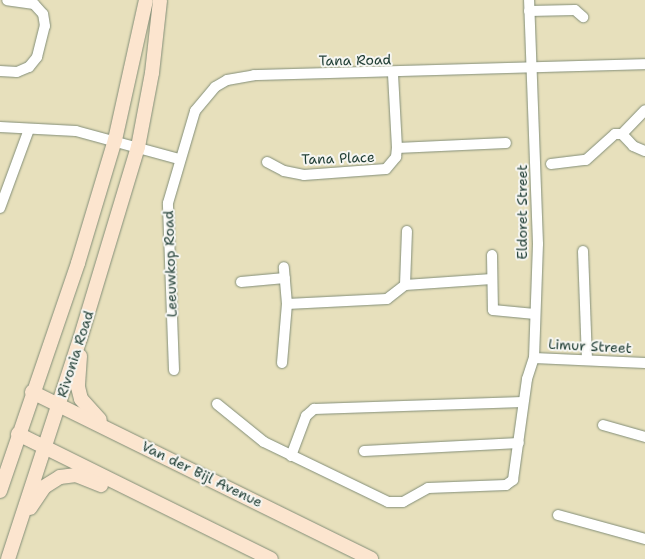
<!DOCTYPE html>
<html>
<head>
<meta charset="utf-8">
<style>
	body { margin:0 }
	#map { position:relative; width:645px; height:559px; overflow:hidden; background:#e7e0bc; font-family:"Shantell Sans",sans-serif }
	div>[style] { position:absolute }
	.roads { filter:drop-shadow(0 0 1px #838e78) drop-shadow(0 0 1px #838e78) }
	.street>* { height:10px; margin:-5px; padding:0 5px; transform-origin:5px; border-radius:5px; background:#fff }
	.secondary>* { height:14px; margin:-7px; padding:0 7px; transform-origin:7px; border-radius:7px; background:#fce5cf }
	span { translate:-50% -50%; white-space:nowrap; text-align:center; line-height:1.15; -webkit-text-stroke:4px #f6f6f2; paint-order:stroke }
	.street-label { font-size:14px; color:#1f3d34 }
</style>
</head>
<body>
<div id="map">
	<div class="roads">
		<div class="street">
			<div style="left:529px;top:11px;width:46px;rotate:-1.2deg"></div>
			<div style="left:575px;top:10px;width:11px;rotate:41deg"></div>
			<div style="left:0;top:71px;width:17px;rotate:3deg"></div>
			<div style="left:17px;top:72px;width:13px;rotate:-23deg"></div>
			<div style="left:29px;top:67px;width:13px;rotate:-51deg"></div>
			<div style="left:37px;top:57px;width:32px;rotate:-76deg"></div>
			<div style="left:45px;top:26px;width:12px;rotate:-99deg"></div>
			<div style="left:43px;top:14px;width:13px;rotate:-132deg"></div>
			<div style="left:34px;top:4px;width:27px;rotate:-172deg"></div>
			<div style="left:0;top:127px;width:76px;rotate:3deg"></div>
			<div style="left:76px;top:131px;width:107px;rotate:15.2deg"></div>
			<div style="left:622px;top:134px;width:33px;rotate:-46deg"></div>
			<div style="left:397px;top:148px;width:109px;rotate:-2.6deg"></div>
			<div style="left:267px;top:162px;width:19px;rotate:28deg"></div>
			<div style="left:284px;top:171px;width:20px;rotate:11deg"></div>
			<div style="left:304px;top:175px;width:82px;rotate:-4.2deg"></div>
			<div style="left:386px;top:169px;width:16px;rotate:-50deg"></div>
			<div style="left:396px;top:157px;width:9px;rotate:-84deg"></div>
			<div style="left:397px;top:148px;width:74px;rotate:-93.1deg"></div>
			<div style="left:551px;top:164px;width:35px;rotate:-7deg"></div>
			<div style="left:586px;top:160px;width:39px;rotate:-42deg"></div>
			<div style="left:615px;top:134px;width:7px"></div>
			<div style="left:622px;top:134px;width:16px;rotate:47deg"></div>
			<div style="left:633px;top:146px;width:13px;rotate:23deg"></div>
			<div style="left:0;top:208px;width:84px;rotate:-69.8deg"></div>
			<div style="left:583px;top:251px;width:108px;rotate:87.9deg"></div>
			<div style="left:492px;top:255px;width:55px;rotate:89deg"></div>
			<div style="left:493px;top:310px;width:42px;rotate:5.4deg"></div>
			<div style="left:241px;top:282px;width:44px;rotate:-5.2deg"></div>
			<div style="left:405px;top:285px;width:54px;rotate:-87.9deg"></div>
			<div style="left:287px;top:304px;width:100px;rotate:-2.9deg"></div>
			<div style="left:387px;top:299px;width:23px;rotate:-38deg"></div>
			<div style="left:405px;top:285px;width:87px;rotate:-3.9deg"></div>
			<div style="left:534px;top:358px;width:111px;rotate:2.6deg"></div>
			<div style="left:282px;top:363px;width:59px;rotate:-85.2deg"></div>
			<div style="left:287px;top:304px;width:37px;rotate:-95deg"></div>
			<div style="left:174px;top:370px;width:167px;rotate:-92.1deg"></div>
			<div style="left:168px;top:203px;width:96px;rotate:-73.6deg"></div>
			<div style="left:195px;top:111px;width:31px;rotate:-50deg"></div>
			<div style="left:215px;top:87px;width:14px;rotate:-30deg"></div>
			<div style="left:227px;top:80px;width:27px;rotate:-10deg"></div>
			<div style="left:254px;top:75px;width:391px;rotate:-1.6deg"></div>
			<div style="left:217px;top:404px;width:60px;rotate:39deg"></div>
			<div style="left:264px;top:442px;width:138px;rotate:25.8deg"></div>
			<div style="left:388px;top:502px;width:15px"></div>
			<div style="left:403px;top:502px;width:29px;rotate:-29deg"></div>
			<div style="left:428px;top:488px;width:78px;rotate:-2.2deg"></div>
			<div style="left:506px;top:485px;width:9px;rotate:-36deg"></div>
			<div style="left:513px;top:480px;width:102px;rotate:-82.1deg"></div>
			<div style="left:527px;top:379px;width:22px;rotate:-72deg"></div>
			<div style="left:534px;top:358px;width:114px;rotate:-88deg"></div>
			<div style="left:538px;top:244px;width:244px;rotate:-92.1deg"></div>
			<div style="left:603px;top:425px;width:44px;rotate:15.9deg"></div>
			<div style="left:364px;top:451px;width:155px;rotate:-3deg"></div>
			<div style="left:291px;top:456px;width:43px;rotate:-69.4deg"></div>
			<div style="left:306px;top:416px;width:11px;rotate:-41deg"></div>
			<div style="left:314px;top:409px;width:209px;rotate:-1.9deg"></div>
			<div style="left:558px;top:515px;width:90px;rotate:15.4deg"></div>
		</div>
		<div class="secondary">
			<div style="left:80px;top:356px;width:31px;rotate:94deg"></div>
			<div style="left:78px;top:387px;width:12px;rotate:76deg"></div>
			<div style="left:81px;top:399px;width:28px;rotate:48deg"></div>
			<div style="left:32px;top:392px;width:378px;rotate:26.2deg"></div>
			<div style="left:18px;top:434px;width:282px;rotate:26.3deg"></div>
			<div style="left:0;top:491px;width:241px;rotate:-71.1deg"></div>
			<div style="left:78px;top:263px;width:128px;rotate:-73.3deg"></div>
			<div style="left:115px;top:140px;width:143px;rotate:-77.5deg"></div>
			<div style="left:30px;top:508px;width:25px;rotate:-56deg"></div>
			<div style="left:44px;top:487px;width:19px;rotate:-32deg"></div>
			<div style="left:60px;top:477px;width:16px;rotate:-7deg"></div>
			<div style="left:76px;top:475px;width:27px;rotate:22deg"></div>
			<div style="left:8px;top:559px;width:231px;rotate:-71.9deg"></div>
			<div style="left:80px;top:339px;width:201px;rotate:-73.2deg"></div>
			<div style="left:138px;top:147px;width:75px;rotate:-79.3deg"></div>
			<div style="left:152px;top:73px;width:73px;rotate:-83.7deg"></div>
		</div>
	</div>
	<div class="street-label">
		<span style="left:355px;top:60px;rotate:-1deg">Tana Road</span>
		<span style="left:338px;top:158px;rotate:-2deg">Tana Place</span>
		<span style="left:522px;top:212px;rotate:-90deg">Eldoret Street</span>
		<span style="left:170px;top:264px;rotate:-92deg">Leeuwkop Road</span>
		<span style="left:590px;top:346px;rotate:3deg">Limur Street</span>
		<span style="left:75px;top:354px;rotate:-72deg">Rivonia Road</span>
		<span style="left:202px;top:474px;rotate:26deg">Van der Bijl Avenue</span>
	</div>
</div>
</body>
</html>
